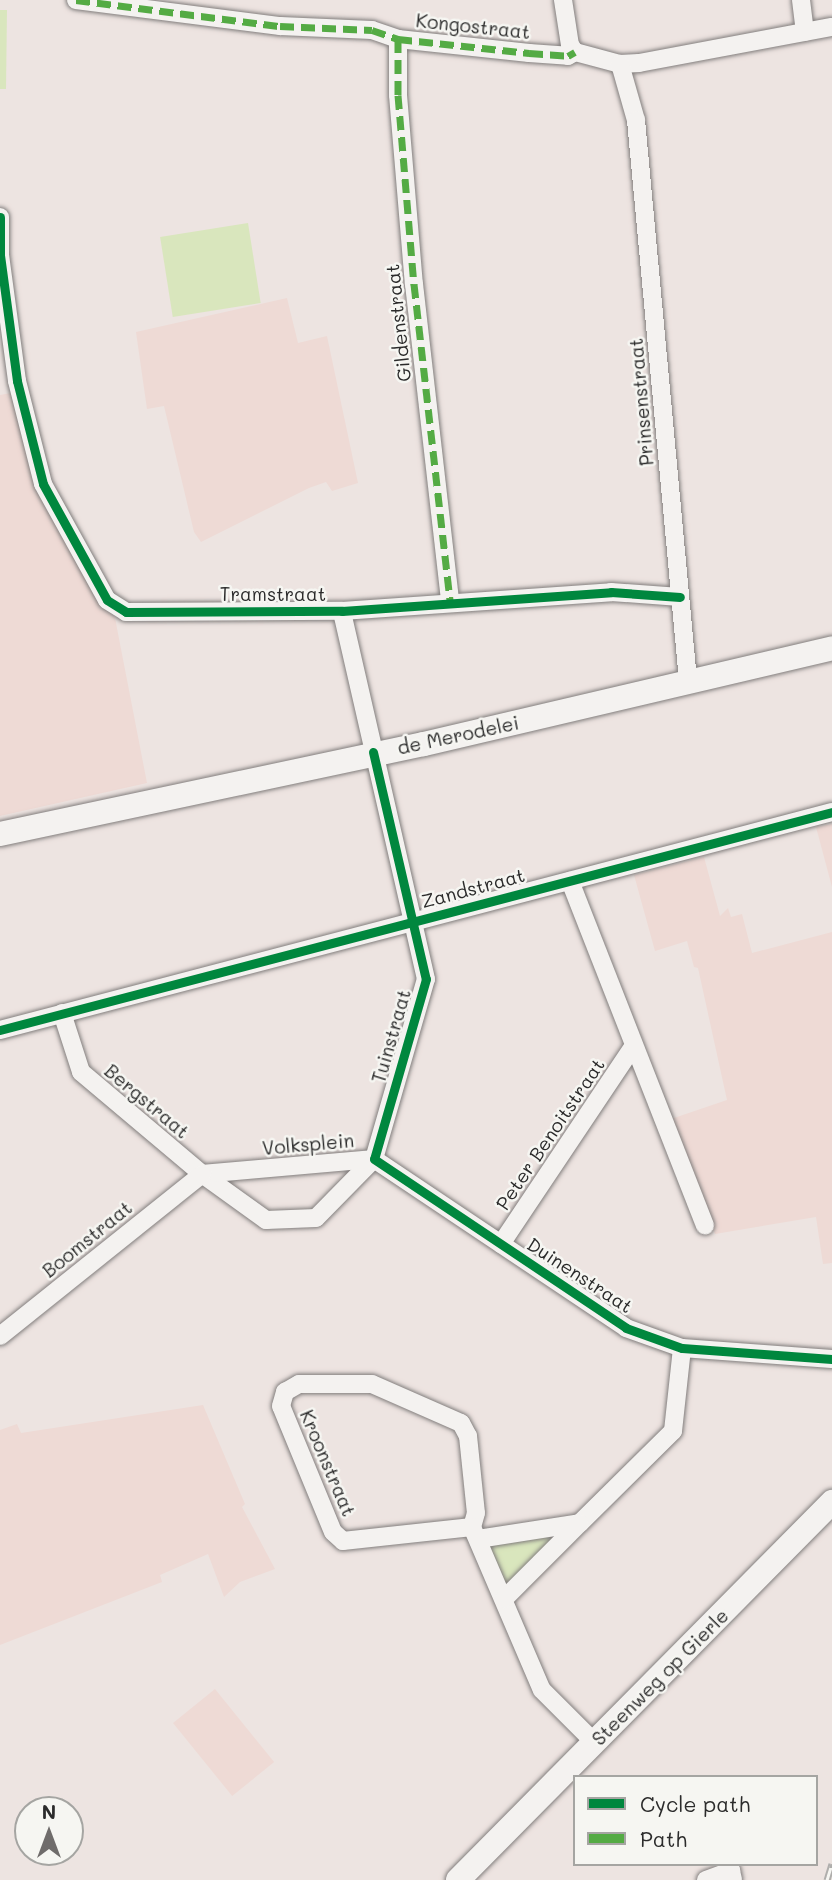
<!DOCTYPE html>
<html>
<head>
<meta charset="utf-8">
<style>
	body { margin:0 }
	#map { position:relative; width:832px; height:1880px; overflow:hidden; background:#ede4e1; font-family:Mali,sans-serif }
	div>[style] { position:absolute }
	.built>* { inset:0; background:#eedad5; transform-origin:0 0 }
	.green>* { inset:0; background:#d9e6bd; transform-origin:0 0 }
	.roads { filter:drop-shadow(0 0 2px #827e7d) drop-shadow(0 0 2px #827e7d) }
	.street>* { height:18px; margin:-9px; padding:0 9px; transform-origin:9px; border-radius:9px; background:#f4f2f0 }
	.secondary>* { height:24px; margin:-12px; padding:0 12px; transform-origin:12px; border-radius:12px; background:#f4f2f0 }
	.rail>* { height:7px; margin-top:-3.5px; transform-origin:0; background:repeating-linear-gradient(90deg,#f6f6f2 0 13px,#afaeac 0 26px); box-sizing:border-box; border-block:2px solid #afaeac }
	.quiet>* { height:7px; margin-top:-3.5px; transform-origin:0; background:repeating-linear-gradient(90deg,#54ab44 0 14px,transparent 0 21px) }
	.cycleway>* { height:9px; margin:-4.5px; padding:0 4.5px; transform-origin:4.5px; border-radius:4.5px; background:#00873e }
	span { translate:-50% -50%; white-space:nowrap; text-align:center; line-height:1.15; -webkit-text-stroke:5px #f6f6f2; paint-order:stroke }
	.street-label { font-size:19px; color:#2b2b2b }
	.legend { position:absolute; left:573px; top:1775px; width:245px; height:91px; box-sizing:border-box; background:#f6f6f2; border:2px solid #a5a5a2; margin:0; padding:9px 12px; list-style:none; font-size:21px; color:#2b2b2b }
	.legend li { display:flex; align-items:center; gap:14px; height:35px }
	.legend b { width:35px; border:2px solid #a5a5a2 }
	.north { position:absolute; left:14px; top:1796px; width:70px; height:70px; box-sizing:border-box; background:#f6f6f2; border:2px solid #a5a5a2; border-radius:50%; rotate:0deg; font-size:19px; font-weight:700; line-height:28px; text-align:center; color:#2b2b2b }
	.north::after { content:''; display:block; margin:auto; width:24px; height:32px; background:#6f6c6b; clip-path:polygon(50% 0,100% 100%,50% 72%,0 100%) }
</style>
</head>
<body>
<div id="map">
	<div class="built">
		<div style="clip-path:polygon(287px 298px,298px 343px,327px 336px,358px 483px,332px 491px,326px 482px,309px 488px,201px 542px,194px 532px,164px 406px,147px 409px,136px 332px)"></div>
		<div style="clip-path:polygon(11px 393px,38px 486px,115px 618px,147px 783px,0 816px,0 395px)"></div>
		<div style="clip-path:polygon(832px 824px,832px 887px,816px 827px)"></div>
		<div style="clip-path:polygon(704px 857px,720px 916px,728px 908px,731px 917px,742px 914px,752px 953px,832px 932px,832px 1263px,823px 1264px,816px 1217px,715px 1234px,671px 1119px,727px 1100px,698px 968px,694px 967px,687px 941px,655px 951px,634px 875px)"></div>
		<div style="clip-path:polygon(203px 1405px,245px 1504px,242px 1507px,275px 1569px,240px 1582px,224px 1597px,208px 1554px,160px 1575px,162px 1582px,0 1645px,0 1430px,17px 1424px,21px 1433px)"></div>
		<div style="left:215px;top:1689px;width:94px;height:54px;rotate:51deg"></div>
	</div>
	<div class="green">
		<div style="clip-path:polygon(0 10px,7px 10px,6px 89px,0 89px)"></div>
		<div style="left:248px;top:223px;width:81px;height:89px;rotate:81deg"></div>
		<div style="clip-path:polygon(568px 1530px,505px 1595px,483px 1542px)"></div>
	</div>
	<div class="roads">
		<div class="street">
			<div style="left:76px;top:0;width:206px;rotate:7.3deg"></div>
			<div style="left:280px;top:26px;width:92px;rotate:2.5deg"></div>
			<div style="left:372px;top:30px;width:28px;rotate:19deg"></div>
			<div style="left:398px;top:39px;width:132px;rotate:6.1deg"></div>
			<div style="left:529px;top:53px;width:39px;rotate:4deg"></div>
			<div style="left:568px;top:56px;width:8px;rotate:-30deg"></div>
			<div style="left:563px;top:0;width:46px;rotate:81.2deg"></div>
			<div style="left:570px;top:45px;width:9px;rotate:54deg"></div>
			<div style="left:801px;top:0;width:32px;rotate:83deg"></div>
			<div style="left:398px;top:39px;width:56px;rotate:90deg"></div>
			<div style="left:398px;top:95px;width:190px;rotate:85.2deg"></div>
			<div style="left:414px;top:284px;width:319px;rotate:83.5deg"></div>
			<div style="left:575px;top:52px;width:47px;rotate:14.9deg"></div>
			<div style="left:620px;top:64px;width:19px;rotate:-3deg"></div>
			<div style="left:639px;top:63px;width:196px;rotate:-10.6deg"></div>
			<div style="left:620px;top:64px;width:58px;rotate:74.1deg"></div>
			<div style="left:636px;top:120px;width:563px;rotate:84.7deg"></div>
			<div style="left:0;top:217px;width:38px;rotate:90deg"></div>
			<div style="left:0;top:255px;width:127px;rotate:82.3deg"></div>
			<div style="left:17px;top:381px;width:106px;rotate:75.8deg"></div>
			<div style="left:43px;top:484px;width:132px;rotate:61.1deg"></div>
			<div style="left:107px;top:600px;width:22px;rotate:32deg"></div>
			<div style="left:126px;top:612px;width:216px;rotate:-0.3deg"></div>
			<div style="left:342px;top:611px;width:270px;rotate:-4deg"></div>
			<div style="left:611px;top:592px;width:69px;rotate:4.1deg"></div>
			<div style="left:570px;top:881px;width:370px;rotate:68.6deg"></div>
			<div style="left:62px;top:1013px;width:62px;rotate:72.1deg"></div>
			<div style="left:81px;top:1072px;width:158px;rotate:40.1deg"></div>
			<div style="left:202px;top:1174px;width:79px;rotate:35.7deg"></div>
			<div style="left:266px;top:1220px;width:50px;rotate:-2.3deg"></div>
			<div style="left:316px;top:1218px;width:83px;rotate:-45.5deg"></div>
			<div style="left:374px;top:1159px;width:187px;rotate:-73.9deg"></div>
			<div style="left:426px;top:979px;width:377px;rotate:-102.9deg"></div>
			<div style="left:0;top:1030px;width:860px;rotate:-14.68deg"></div>
			<div style="left:374px;top:1159px;width:303px;rotate:33.8deg"></div>
			<div style="left:626px;top:1328px;width:59px;rotate:19.7deg"></div>
			<div style="left:682px;top:1348px;width:150px;rotate:4.2deg"></div>
			<div style="left:202px;top:1174px;width:173px;rotate:-5deg"></div>
			<div style="left:501px;top:1244px;width:237px;rotate:-56.2deg"></div>
			<div style="left:0;top:1336px;width:259px;rotate:-38.7deg"></div>
			<div style="left:472px;top:1527px;width:130px;rotate:173.8deg"></div>
			<div style="left:343px;top:1541px;width:13px;rotate:-138deg"></div>
			<div style="left:333px;top:1532px;width:136px;rotate:-112.4deg"></div>
			<div style="left:281px;top:1406px;width:15px;rotate:-74deg"></div>
			<div style="left:285px;top:1392px;width:16px;rotate:-30deg"></div>
			<div style="left:299px;top:1384px;width:73px"></div>
			<div style="left:372px;top:1384px;width:97px;rotate:23.7deg"></div>
			<div style="left:461px;top:1423px;width:15px;rotate:62deg"></div>
			<div style="left:468px;top:1436px;width:77px;rotate:84.1deg"></div>
			<div style="left:476px;top:1513px;width:15px;rotate:106deg"></div>
			<div style="left:472px;top:1527px;width:177px;rotate:66.8deg"></div>
			<div style="left:542px;top:1690px;width:75px;rotate:45deg"></div>
			<div style="left:478px;top:1539px;width:103px;rotate:-8.9deg"></div>
			<div style="left:580px;top:1523px;width:131px;rotate:-44.7deg"></div>
			<div style="left:673px;top:1431px;width:83px;rotate:-83.8deg"></div>
			<div style="left:504px;top:1599px;width:107px;rotate:-45deg"></div>
			<div style="left:706px;top:1880px;width:27px;rotate:-20deg"></div>
			<div style="left:731px;top:1871px;width:9px;rotate:77deg"></div>
		</div>
		<div class="secondary">
			<div style="left:0;top:834px;width:433px;rotate:-12deg"></div>
			<div style="left:424px;top:744px;width:419px;rotate:-13.2deg"></div>
			<div style="left:458px;top:1880px;width:532px;rotate:-45.3deg"></div>
		</div>
	</div>
	<div class="rail">
		<div style="left:827px;top:1880px;width:17px;rotate:-73deg"></div>
	</div>
	<div class="quiet">
		<div style="left:76px;top:0;width:206px;rotate:7.3deg"></div>
		<div style="left:280px;top:26px;width:92px;rotate:2.5deg"></div>
		<div style="left:372px;top:30px;width:28px;rotate:19deg"></div>
		<div style="left:398px;top:39px;width:132px;rotate:6.1deg"></div>
		<div style="left:529px;top:53px;width:39px;rotate:4deg"></div>
		<div style="left:568px;top:56px;width:8px;rotate:-30deg"></div>
		<div style="left:398px;top:39px;width:56px;rotate:90deg"></div>
		<div style="left:398px;top:95px;width:190px;rotate:85.2deg"></div>
		<div style="left:414px;top:284px;width:319px;rotate:83.5deg"></div>
	</div>
	<div class="cycleway">
		<div style="left:0;top:217px;width:38px;rotate:90deg"></div>
		<div style="left:0;top:255px;width:127px;rotate:82.3deg"></div>
		<div style="left:17px;top:381px;width:106px;rotate:75.8deg"></div>
		<div style="left:43px;top:484px;width:132px;rotate:61.1deg"></div>
		<div style="left:107px;top:600px;width:22px;rotate:32deg"></div>
		<div style="left:126px;top:612px;width:216px;rotate:-0.3deg"></div>
		<div style="left:342px;top:611px;width:270px;rotate:-4deg"></div>
		<div style="left:611px;top:592px;width:69px;rotate:4.1deg"></div>
		<div style="left:373px;top:752px;width:233px;rotate:76.9deg"></div>
		<div style="left:426px;top:979px;width:187px;rotate:106.1deg"></div>
		<div style="left:374px;top:1159px;width:303px;rotate:33.8deg"></div>
		<div style="left:626px;top:1328px;width:59px;rotate:19.7deg"></div>
		<div style="left:682px;top:1348px;width:150px;rotate:4.2deg"></div>
		<div style="left:0;top:1030px;width:860px;rotate:-14.68deg"></div>
	</div>
	<div class="street-label">
		<span style="left:473px;top:26px;rotate:6deg">Kongostraat</span>
		<span style="left:398px;top:323px;rotate:-96deg">Gildenstraat</span>
		<span style="left:641px;top:402px;rotate:-95deg">Prinsenstraat</span>
		<span style="left:273px;top:594px">Tramstraat</span>
		<span style="left:458px;top:735px;rotate:-12deg">de Merodelei</span>
		<span style="left:473px;top:888px;rotate:-15deg">Zandstraat</span>
		<span style="left:391px;top:1036px;rotate:-74deg">Tuinstraat</span>
		<span style="left:147px;top:1101px;rotate:40deg">Bergstraat</span>
		<span style="left:550px;top:1134px;rotate:-56deg">Peter Benoitstraat</span>
		<span style="left:308px;top:1144px;rotate:-5deg">Volksplein</span>
		<span style="left:87px;top:1239px;rotate:-39deg">Boomstraat</span>
		<span style="left:580px;top:1275px;rotate:33deg">Duinenstraat</span>
		<span style="left:328px;top:1463px;rotate:67deg">Kroonstraat</span>
		<span style="left:660px;top:1677px;rotate:-45deg">Steenweg op Gierle</span>
	</div>
	<ul class="legend">
	<li><b style="height:9px;background:#00873e"></b>Cycle path</li>
	<li><b style="height:9px;background:#54ab44"></b>Path</li>
	</ul>
	<div class="north">N</div>
</div>
</body>
</html>
